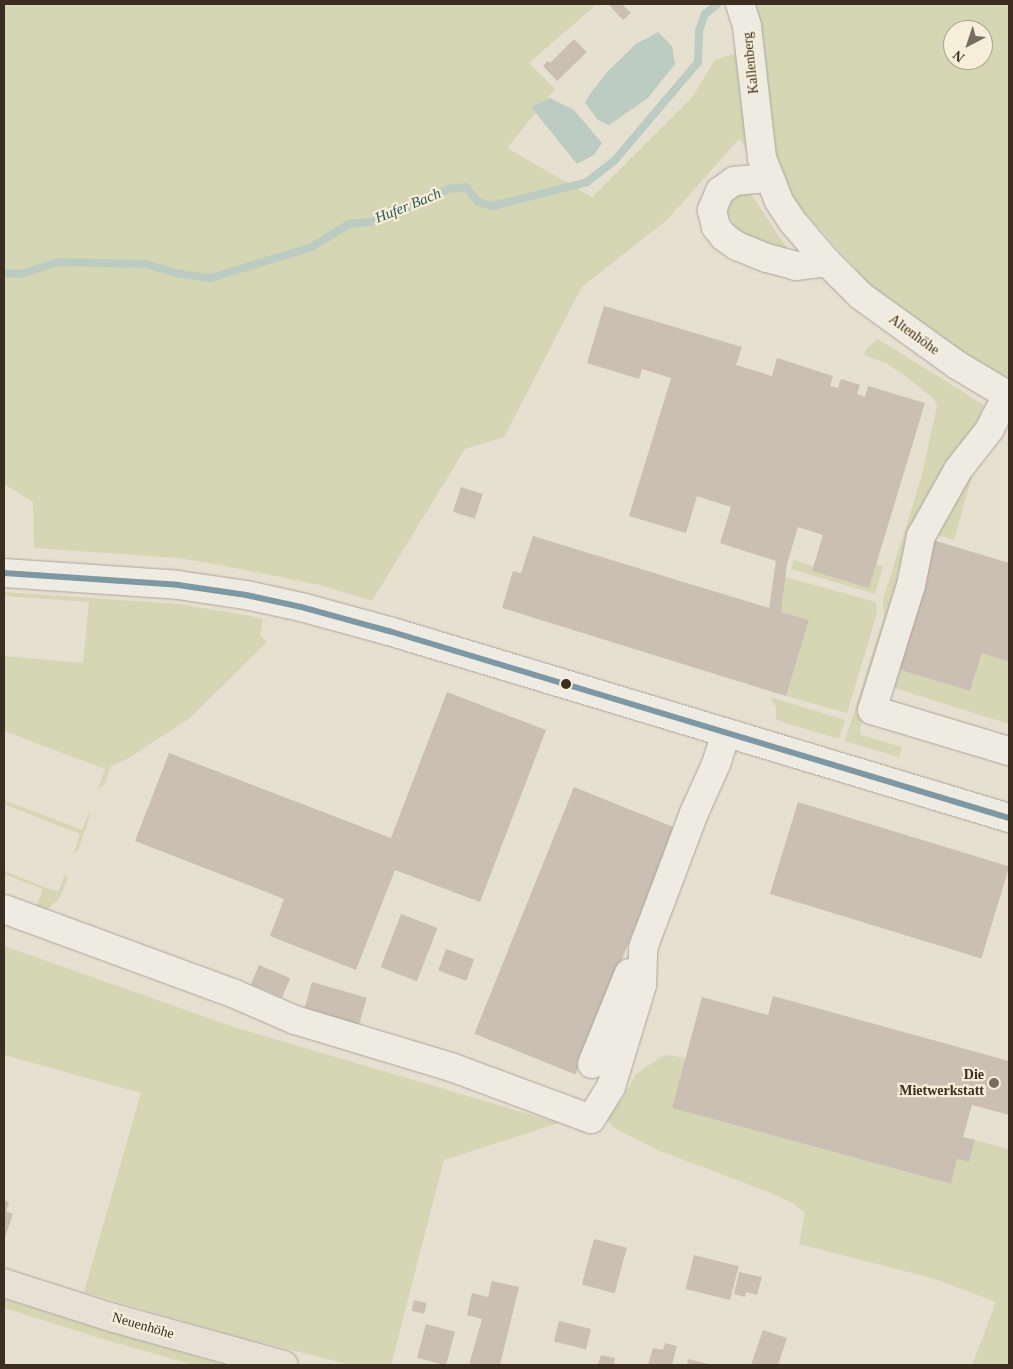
<!DOCTYPE html>
<html>
<head>
<meta charset="utf-8">
<style>
	body { margin:0 }
	#map { position:relative; width:1013px; height:1369px; overflow:hidden; background:#e6e0d1; font-family:Georgia,serif }
	div>[style] { position:absolute }
	.green>* { inset:0; background:#d4d6b4 }
	.water>* { inset:0; background:#bcccc2 }
	.stream>* { height:8px; margin:-4px; padding:0 4px; transform-origin:4px; border-radius:4px; background:#bcccc2 }
	.building>* { inset:0; background:#cabfb2; transform-origin:0 0 }
	.roads { filter:drop-shadow(0 0 1px #aca59a) drop-shadow(0 0 1px #aca59a) }
	.minor>* { height:28px; margin:-14px; padding:0 14px; transform-origin:14px; border-radius:14px; background:#eeebe3 }
	.major>* { height:28px; margin:-14px; padding:0 14px; transform-origin:14px; border-radius:14px; background:#e6e1d4 }
	.bus-1>* { height:6px; margin:-3px; padding:0 3px; transform-origin:3px; border-radius:3px; background:#7d98a3 }
	.dots>* { width:14px; height:14px; translate:-50% -50%; box-sizing:border-box; border:2px solid #f6eed9; border-radius:50% }
	span { translate:-50% -50%; white-space:nowrap; text-align:center; line-height:1.15; -webkit-text-stroke:4.5px #f6eed9; paint-order:stroke }
	.street-label { font-size:14px; color:#3b2e21 }
	.poi-label { font-size:14px; color:#3b2e21; font-weight:700 }
	.right { translate:-100% -50%; text-align:right }
	.water-label { font-size:15px; color:#315b59; font-style:italic }
	.frame { position:absolute; inset:0; border:5px solid #3b2e21; pointer-events:none }
	.north { position:absolute; left:943px; top:20px; width:50px; height:50px; box-sizing:border-box; background:#f6eed9; border:1px solid #aba18f; border-radius:50%; rotate:220deg; font-size:14px; font-weight:700; line-height:20px; text-align:center; color:#3b2e21 }
	.north::after { content:''; display:block; margin:auto; width:18px; height:22px; background:#776c5f; clip-path:polygon(50% 0,100% 100%,50% 72%,0 100%) }
</style>
</head>
<body>
<div id="map">
	<div class="green">
		<div style="clip-path:polygon(evenodd,4px 4px,597px 4px,529px 63px,555px 89px,507px 148px,592px 197px,693px 96px,714px 61px,751px 47px,758px 4px,1009px 4px,1009px 380px,969px 359px,871px 286px,739px 139px,667px 220px,582px 287px,504px 437px,465px 449px,372px 601px,320px 585px,215px 564px,178px 558px,34px 548px,33px 502px,4px 484px,4px 4px,953px 30px,983px 30px,983px 60px,953px 60px,953px 30px)"></div>
		<div style="clip-path:polygon(743px 193px,751px 194px,789px 251px,745px 236px,734px 226px,728px 213px,728px 205px,736px 195px)"></div>
		<div style="clip-path:polygon(878px 339px,984px 405px,978px 420px,911px 531px,897px 577px,903px 583px,860px 729px,861px 735px,902px 747px,899px 757px,845px 741px,884px 616px,883px 600px,922px 475px,937px 406px,934px 399px,908px 378px,886px 363px,864px 355px,867px 348px)"></div>
		<div style="clip-path:polygon(970px 475px,972px 477px,954px 540px,935px 534px)"></div>
		<div style="clip-path:polygon(794px 560px,813px 566px,812px 571px,876px 564px,883px 566px,875px 594px,791px 569px)"></div>
		<div style="clip-path:polygon(785px 577px,876px 602px,877px 613px,847px 713px,786px 696px,809px 620px,781px 612px)"></div>
		<div style="clip-path:polygon(4px 592px,178px 604px,246px 615px,263px 619px,260px 635px,267px 642px,190px 718px,127px 759px,111px 766px,104px 785px,98px 788px,105px 769px,4px 731px,4px 656px,83px 663px,89px 602px,4px 596px)"></div>
		<div style="clip-path:polygon(982px 653px,1009px 662px,1009px 724px,888px 686px,894px 668px,970px 691px)"></div>
		<div style="clip-path:polygon(770px 697px,845px 720px,839px 739px,776px 720px,776px 707px)"></div>
		<div style="clip-path:polygon(4px 800px,82px 830px,90px 811px,91px 812px,78px 851px,74px 852px,80px 834px,4px 804px)"></div>
		<div style="clip-path:polygon(4px 871px,58px 892px,65px 874px,68px 878px,59px 899px,46px 910px,36px 908px,43px 889px,4px 874px)"></div>
		<div style="clip-path:polygon(4px 946px,234px 1027px,559px 1123px,444px 1160px,391px 1365px,351px 1365px,231px 1335px,84px 1292px,141px 1093px,4px 1055px)"></div>
		<div style="clip-path:polygon(668px 1055px,686px 1058px,672px 1108px,950px 1184px,957px 1159px,969px 1162px,975px 1140px,1009px 1149px,1009px 1365px,972px 1365px,996px 1302px,935px 1279px,799px 1244px,805px 1213px,794px 1204px,771px 1193px,660px 1151px,613px 1127px,605px 1118px,622px 1100px,635px 1075px,659px 1058px)"></div>
		<div style="clip-path:polygon(4px 1299px,110px 1332px,226px 1365px,194px 1365px,103px 1339px,4px 1308px)"></div>
	</div>
	<div class="water">
		<div style="clip-path:polygon(658px 32px,672px 46px,675px 64px,648px 98px,609px 125px,598px 120px,585px 103px,590px 94px,608px 71px,636px 44px)"></div>
		<div style="clip-path:polygon(550px 98px,574px 110px,602px 143px,594px 155px,577px 164px,531px 107px)"></div>
	</div>
	<div class="stream">
		<div style="left:4px;top:273px;width:17px;rotate:3deg"></div>
		<div style="left:21px;top:274px;width:38px;rotate:-18deg"></div>
		<div style="left:57px;top:262px;width:88px;rotate:1.3deg"></div>
		<div style="left:145px;top:264px;width:37px;rotate:16deg"></div>
		<div style="left:181px;top:274px;width:30px;rotate:8deg"></div>
		<div style="left:211px;top:278px;width:106px;rotate:-17.1deg"></div>
		<div style="left:312px;top:247px;width:44px;rotate:-31.9deg"></div>
		<div style="left:349px;top:224px;width:27px;rotate:-6deg"></div>
		<div style="left:376px;top:221px;width:80px;rotate:-23.7deg"></div>
		<div style="left:449px;top:189px;width:17px;rotate:-7deg"></div>
		<div style="left:466px;top:187px;width:19px;rotate:51deg"></div>
		<div style="left:478px;top:202px;width:16px;rotate:15deg"></div>
		<div style="left:493px;top:206px;width:97px;rotate:-14.3deg"></div>
		<div style="left:587px;top:182px;width:36px;rotate:-38deg"></div>
		<div style="left:615px;top:160px;width:128px;rotate:-49.7deg"></div>
		<div style="left:698px;top:62px;width:31px;rotate:-88deg"></div>
		<div style="left:699px;top:31px;width:18px;rotate:-71deg"></div>
		<div style="left:705px;top:14px;width:16px;rotate:-38deg"></div>
	</div>
	<div class="building">
		<div style="clip-path:polygon(611px 4px,622px 4px,631px 13px,623px 20px,609px 5px)"></div>
		<div style="clip-path:polygon(574px 39px,587px 52px,557px 81px,543px 66px,548px 61px,550px 63px)"></div>
		<div style="clip-path:polygon(604px 306px,742px 347px,736px 365px,772px 376px,777px 358px,833px 376px,830px 386px,838px 388px,841px 379px,860px 385px,857px 394px,865px 397px,868px 386px,925px 403px,869px 588px,812px 571px,823px 535px,798px 527px,787px 564px,781px 612px,809px 620px,786px 696px,502px 608px,513px 571px,521px 573px,533px 536px,769px 608px,776px 561px,720px 543px,731px 507px,697px 496px,686px 533px,629px 516px,671px 378px,642px 369px,639px 379px,587px 363px)"></div>
		<div style="left:461px;top:487px;width:23px;height:26px;rotate:18deg"></div>
		<div style="clip-path:polygon(933px 540px,1009px 563px,1009px 662px,982px 653px,970px 691px,894px 668px)"></div>
		<div style="clip-path:polygon(447px 692px,546px 730px,480px 902px,395px 870px,356px 970px,270px 936px,284px 899px,135px 841px,169px 753px,391px 838px)"></div>
		<div style="left:574px;top:787px;width:109px;height:266px;rotate:22deg"></div>
		<div style="left:798px;top:802px;width:221px;height:96px;rotate:17deg"></div>
		<div style="left:401px;top:914px;width:39px;height:57px;rotate:21deg"></div>
		<div style="left:446px;top:949px;width:30px;height:23px;rotate:20deg"></div>
		<div style="left:259px;top:965px;width:34px;height:21px;rotate:23deg"></div>
		<div style="left:312px;top:982px;width:57px;height:34px;rotate:16deg"></div>
		<div style="clip-path:polygon(773px 996px,1009px 1061px,1009px 1115px,972px 1105px,963px 1137px,975px 1140px,969px 1162px,957px 1159px,951px 1184px,672px 1108px,702px 997px,768px 1015px)"></div>
		<div style="clip-path:polygon(4px 1200px,9px 1202px,6px 1211px,13px 1214px,4px 1240px)"></div>
		<div style="left:594px;top:1239px;width:34px;height:47px;rotate:15deg"></div>
		<div style="left:694px;top:1255px;width:46px;height:35px;rotate:14deg"></div>
		<div style="clip-path:polygon(739px 1272px,762px 1277px,757px 1295px,746px 1292px,745px 1297px,734px 1294px)"></div>
		<div style="clip-path:polygon(492px 1281px,519px 1287px,500px 1365px,469px 1365px,482px 1319px,467px 1315px,472px 1293px,488px 1297px)"></div>
		<div style="left:414px;top:1300px;width:13px;height:11px;rotate:13deg"></div>
		<div style="left:559px;top:1321px;width:33px;height:21px;rotate:14deg"></div>
		<div style="left:426px;top:1324px;width:30px;height:35px;rotate:15deg"></div>
		<div style="clip-path:polygon(763px 1330px,787px 1338px,778px 1365px,751px 1365px)"></div>
		<div style="clip-path:polygon(665px 1343px,677px 1346px,672px 1365px,648px 1365px,653px 1348px,663px 1350px)"></div>
		<div style="clip-path:polygon(601px 1355px,615px 1358px,614px 1365px,598px 1365px)"></div>
		<div style="clip-path:polygon(688px 1359px,713px 1365px,687px 1365px)"></div>
	</div>
	<div class="roads">
		<div class="minor">
			<div style="left:740px;top:4px;width:23px;rotate:72deg"></div>
			<div style="left:747px;top:26px;width:133px;rotate:83.5deg"></div>
			<div style="left:762px;top:158px;width:46px;rotate:68.4deg"></div>
			<div style="left:779px;top:201px;width:24px;rotate:57deg"></div>
			<div style="left:792px;top:221px;width:54px;rotate:49.5deg"></div>
			<div style="left:827px;top:262px;width:48px;rotate:45deg"></div>
			<div style="left:861px;top:296px;width:118px;rotate:35.7deg"></div>
			<div style="left:957px;top:365px;width:61px;rotate:30.8deg"></div>
			<div style="left:768px;top:178px;width:34px;rotate:175deg"></div>
			<div style="left:734px;top:181px;width:17px;rotate:144deg"></div>
			<div style="left:720px;top:191px;width:21px;rotate:113deg"></div>
			<div style="left:712px;top:210px;width:17px;rotate:77deg"></div>
			<div style="left:716px;top:227px;width:13px;rotate:51deg"></div>
			<div style="left:724px;top:237px;width:16px;rotate:35deg"></div>
			<div style="left:737px;top:246px;width:32px;rotate:22deg"></div>
			<div style="left:767px;top:258px;width:30px;rotate:15deg"></div>
			<div style="left:796px;top:266px;width:31px;rotate:-7deg"></div>
			<div style="left:1007px;top:395px;width:38px;rotate:117deg"></div>
			<div style="left:990px;top:429px;width:52px;rotate:128deg"></div>
			<div style="left:958px;top:470px;width:76px;rotate:119.3deg"></div>
			<div style="left:921px;top:536px;width:50px;rotate:101.5deg"></div>
			<div style="left:911px;top:585px;width:131px;rotate:107.3deg"></div>
			<div style="left:872px;top:710px;width:143px;rotate:16.7deg"></div>
			<div style="left:4px;top:573px;width:174px;rotate:3.9deg"></div>
			<div style="left:178px;top:585px;width:69px;rotate:8.4deg"></div>
			<div style="left:246px;top:595px;width:56px;rotate:12.3deg"></div>
			<div style="left:301px;top:607px;width:91px;rotate:15.3deg"></div>
			<div style="left:389px;top:631px;width:648px;rotate:16.78deg"></div>
			<div style="left:4px;top:909px;width:246px;rotate:20.2deg"></div>
			<div style="left:235px;top:994px;width:65px;rotate:23.4deg"></div>
			<div style="left:295px;top:1020px;width:163px;rotate:16.8deg"></div>
			<div style="left:451px;top:1067px;width:149px;rotate:20.4deg"></div>
			<div style="left:591px;top:1119px;width:38px;rotate:-58deg"></div>
			<div style="left:611px;top:1087px;width:107px;rotate:-73.1deg"></div>
			<div style="left:642px;top:985px;width:37px;rotate:-88deg"></div>
			<div style="left:643px;top:948px;width:144px;rotate:-69.3deg"></div>
			<div style="left:694px;top:813px;width:54px;rotate:-65.8deg"></div>
			<div style="left:716px;top:764px;width:33px;rotate:-72deg"></div>
			<div style="left:592px;top:1064px;width:98px;rotate:-67.9deg"></div>
		</div>
		<div class="major">
			<div style="left:4px;top:1283px;width:115px;rotate:17.7deg"></div>
			<div style="left:114px;top:1318px;width:176px;rotate:15.5deg"></div>
		</div>
	</div>
	<div class="bus-1">
		<div style="left:4px;top:573px;width:174px;rotate:3.9deg"></div>
		<div style="left:178px;top:585px;width:69px;rotate:8.4deg"></div>
		<div style="left:246px;top:595px;width:56px;rotate:12.3deg"></div>
		<div style="left:301px;top:607px;width:91px;rotate:15.3deg"></div>
		<div style="left:389px;top:631px;width:648px;rotate:16.78deg"></div>
	</div>
	<div class="dots">
		<div style="left:566px;top:684px;background:#3b2e21"></div>
		<div style="left:994px;top:1083px;background:#776c5f"></div>
	</div>
	<div class="street-label">
		<span style="left:751px;top:63px;rotate:-96deg">Kallenberg</span>
		<span style="left:914px;top:335px;rotate:36deg">Altenhöhe</span>
		<span style="left:143px;top:1326px;rotate:16deg">Neuenhöhe</span>
	</div>
	<div class="poi-label">
		<span class="right" style="left:984px;top:1083px">Die<br>Mietwerkstatt</span>
	</div>
	<div class="water-label">
		<span style="left:408px;top:206px;rotate:-22deg">Hufer Bach</span>
	</div>
	<div class="frame"></div>
	<div class="north">N</div>
</div>
</body>
</html>
